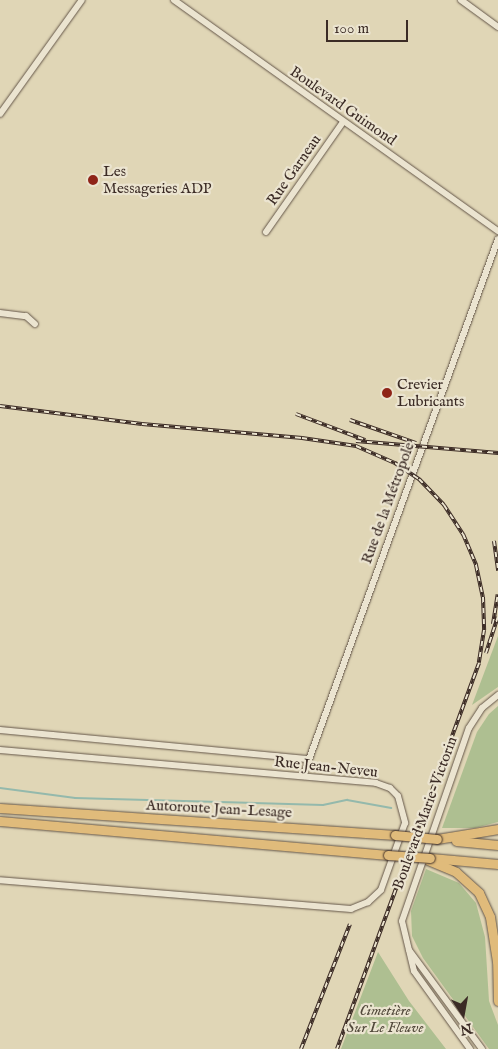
<!DOCTYPE html>
<html>
<head>
<meta charset="utf-8">
<style>
	body { margin:0 }
	#map { position:relative; width:498px; height:1049px; overflow:hidden; background:#e0d6b6; font-family:"IM FELL English",serif }
	div>[style] { position:absolute }
	.green>* { inset:0; background:#aebf91 }
	.stream>* { height:2px; margin:-1px; padding:0 1px; transform-origin:1px; border-radius:1px; background:#94b9ac }
	.roads { filter:drop-shadow(0 0 1px #645649) drop-shadow(0 0 1px #645649) }
	.minor>* { height:6px; margin:-3px; padding:0 3px; transform-origin:3px; border-radius:3px; background:#ebe4d0 }
	.highway>* { height:9px; margin:-4.5px; padding:0 4.5px; transform-origin:4.5px; border-radius:4.5px; background:#e0bb7b }
	.rail>* { height:4px; margin-top:-2px; transform-origin:0; background:repeating-linear-gradient(90deg,#ebe4d0 0 5.5px,#3b2b25 0 11px); box-sizing:border-box; border-block:1px solid #3b2b25 }
	.bridges { filter:drop-shadow(0 0 1px #3b2b25) drop-shadow(0 0 1px #3b2b25) }
	.highway-bridge>* { height:9px; margin:-4.5px; padding:0 4.5px; transform-origin:4.5px; border-radius:4.5px; background:#e0bb7b }
	.dots>* { width:14px; height:14px; translate:-50% -50%; box-sizing:border-box; border:2px solid #ebe4d0; border-radius:50% }
	span { translate:-50% -50%; white-space:nowrap; text-align:center; line-height:1.15; -webkit-text-stroke:4.5px #ebe4d0; paint-order:stroke }
	.street-label { font-size:15px; color:#3b2b25 }
	.poi-label { font-size:15px; color:#3b2b25 }
	.left { translate:0 -50%; text-align:left }
	.park-label { font-size:15px; color:#52493b; font-style:italic }
	.north { position:absolute; left:438px; top:989px; width:50px; height:50px; -webkit-text-stroke:4px #ebe4d0; paint-order:stroke; rotate:168deg; font-size:14px; font-weight:700; line-height:20px; text-align:center; color:#3b2b25 }
	.north::after { content:''; display:block; margin:auto; width:18px; height:22px; background:#3b2b25; clip-path:polygon(50% 0,100% 100%,50% 72%,0 100%) }
	.scale { position:absolute; left:326px; top:20px; width:82px; height:22px; box-sizing:border-box; border:2px solid #3b2b25; border-top:0; padding-left:6px; font-size:15px; line-height:18px; white-space:nowrap; color:#3b2b25; -webkit-text-stroke:4px #ebe4d0; paint-order:stroke }
</style>
</head>
<body>
<div id="map">
	<div class="green">
		<div style="clip-path:polygon(498px 636px,498px 687px,472px 705px)"></div>
		<div style="clip-path:polygon(498px 706px,498px 822px,475px 828px,442px 828px,477px 732px,489px 714px)"></div>
		<div style="clip-path:polygon(426px 869px,459px 883px,476px 903px,485px 937px,489px 1001px,498px 1025px,498px 1049px,489px 1049px,423px 958px,412px 936px,411px 911px)"></div>
		<div style="clip-path:polygon(378px 952px,409px 1001px,446px 1049px,341px 1049px)"></div>
	</div>
	<div class="stream">
		<div style="left:0;top:788px;width:76px;rotate:7.6deg"></div>
		<div style="left:75px;top:798px;width:248px;rotate:1.6deg"></div>
		<div style="left:323px;top:805px;width:25px;rotate:-12deg"></div>
		<div style="left:347px;top:800px;width:45px;rotate:10.3deg"></div>
	</div>
	<div class="roads">
		<div class="minor">
			<div style="left:174px;top:0;width:398px;rotate:35.5deg"></div>
			<div style="left:461px;top:0;width:46px;rotate:36.1deg"></div>
			<div style="left:0;top:114px;width:140px;rotate:-54.3deg"></div>
			<div style="left:266px;top:232px;width:134px;rotate:-55deg"></div>
			<div style="left:0;top:313px;width:26px;rotate:7deg"></div>
			<div style="left:26px;top:316px;width:12px;rotate:42deg"></div>
			<div style="left:0;top:730px;width:308px;rotate:5.4deg"></div>
			<div style="left:0;top:750px;width:377px;rotate:5deg"></div>
			<div style="left:376px;top:783px;width:15px;rotate:20deg"></div>
			<div style="left:390px;top:788px;width:11px;rotate:45deg"></div>
			<div style="left:398px;top:796px;width:28px;rotate:75deg"></div>
			<div style="left:405px;top:823px;width:71px;rotate:109.7deg"></div>
			<div style="left:381px;top:890px;width:18px;rotate:137deg"></div>
			<div style="left:368px;top:902px;width:18px;rotate:158deg"></div>
			<div style="left:351px;top:909px;width:352px;rotate:-175.3deg"></div>
			<div style="left:303px;top:776px;width:571px;rotate:-70.04deg"></div>
			<div style="left:409px;top:950px;width:123px;rotate:53.6deg"></div>
			<div style="left:470px;top:1049px;width:96px;rotate:-125.7deg"></div>
			<div style="left:414px;top:971px;width:51px;rotate:-103.5deg"></div>
			<div style="left:402px;top:921px;width:204px;rotate:-70.9deg"></div>
			<div style="left:469px;top:728px;width:24px;rotate:-57deg"></div>
			<div style="left:482px;top:708px;width:21px;rotate:-39deg"></div>
		</div>
		<div class="highway">
			<div style="left:0;top:808px;width:396px;rotate:3.9deg"></div>
			<div style="left:0;top:821px;width:389px;rotate:5deg"></div>
			<div style="left:437px;top:839px;width:62px;rotate:-9.3deg"></div>
			<div style="left:456px;top:841px;width:42px;rotate:5.4deg"></div>
			<div style="left:431px;top:858px;width:67px;rotate:5.1deg"></div>
			<div style="left:428px;top:860px;width:30px;rotate:23deg"></div>
			<div style="left:456px;top:872px;width:31px;rotate:42deg"></div>
			<div style="left:479px;top:893px;width:26px;rotate:65deg"></div>
			<div style="left:490px;top:917px;width:45px;rotate:81deg"></div>
			<div style="left:497px;top:956px;width:45px;rotate:88.7deg"></div>
		</div>
	</div>
	<div class="rail">
		<div style="left:0;top:406px;width:143px;rotate:7.2deg"></div>
		<div style="left:142px;top:424px;width:161px;rotate:5deg"></div>
		<div style="left:302px;top:438px;width:55px;rotate:8.4deg"></div>
		<div style="left:356px;top:446px;width:43px;rotate:23.6deg"></div>
		<div style="left:395px;top:463px;width:29px;rotate:34deg"></div>
		<div style="left:419px;top:479px;width:36px;rotate:46deg"></div>
		<div style="left:444px;top:505px;width:35px;rotate:57deg"></div>
		<div style="left:463px;top:534px;width:34px;rotate:67deg"></div>
		<div style="left:476px;top:565px;width:33px;rotate:78deg"></div>
		<div style="left:483px;top:597px;width:33px;rotate:88deg"></div>
		<div style="left:484px;top:630px;width:33px;rotate:99deg"></div>
		<div style="left:479px;top:663px;width:411px;rotate:110.2deg"></div>
		<div style="left:296px;top:414px;width:74px;rotate:20.6deg"></div>
		<div style="left:350px;top:420px;width:70px;rotate:19.2deg"></div>
		<div style="left:356px;top:441px;width:143px;rotate:4.8deg"></div>
		<div style="left:494px;top:541px;width:30px;rotate:82deg"></div>
		<div style="left:493px;top:624px;width:30px;rotate:-81deg"></div>
		<div style="left:486px;top:653px;width:38px;rotate:-72deg"></div>
		<div style="left:301px;top:1049px;width:134px;rotate:-68.6deg"></div>
	</div>
	<div class="bridges">
		<div class="highway-bridge">
			<div style="left:395px;top:835px;width:42px;rotate:5.4deg"></div>
			<div style="left:388px;top:855px;width:42px;rotate:4.1deg"></div>
		</div>
	</div>
	<div class="dots">
		<div style="left:93px;top:180px;background:#8f2418"></div>
		<div style="left:387px;top:393px;background:#8f2418"></div>
	</div>
	<div class="street-label">
		<span style="left:343px;top:106px;rotate:35deg">Boulevard Guimond</span>
		<span style="left:294px;top:170px;rotate:-55deg">Rue Garneau</span>
		<span style="left:388px;top:503px;rotate:-70deg">Rue de la Métropole</span>
		<span style="left:326px;top:767px;rotate:6deg">Rue Jean-Neveu</span>
		<span style="left:219px;top:809px;rotate:3deg">Autoroute Jean-Lesage</span>
		<span style="left:425px;top:813px;rotate:-70deg">Boulevard Marie-Victorin</span>
	</div>
	<div class="poi-label">
		<span class="left" style="left:103px;top:180px">Les<br>Messageries ADP</span>
		<span class="left" style="left:397px;top:393px">Crevier<br>Lubricants</span>
	</div>
	<div class="park-label">
		<span style="left:385px;top:1019px">Cimetière<br>Sur Le Fleuve</span>
	</div>
	<div class="north">N</div>
	<div class="scale">100 m</div>
</div>
</body>
</html>
